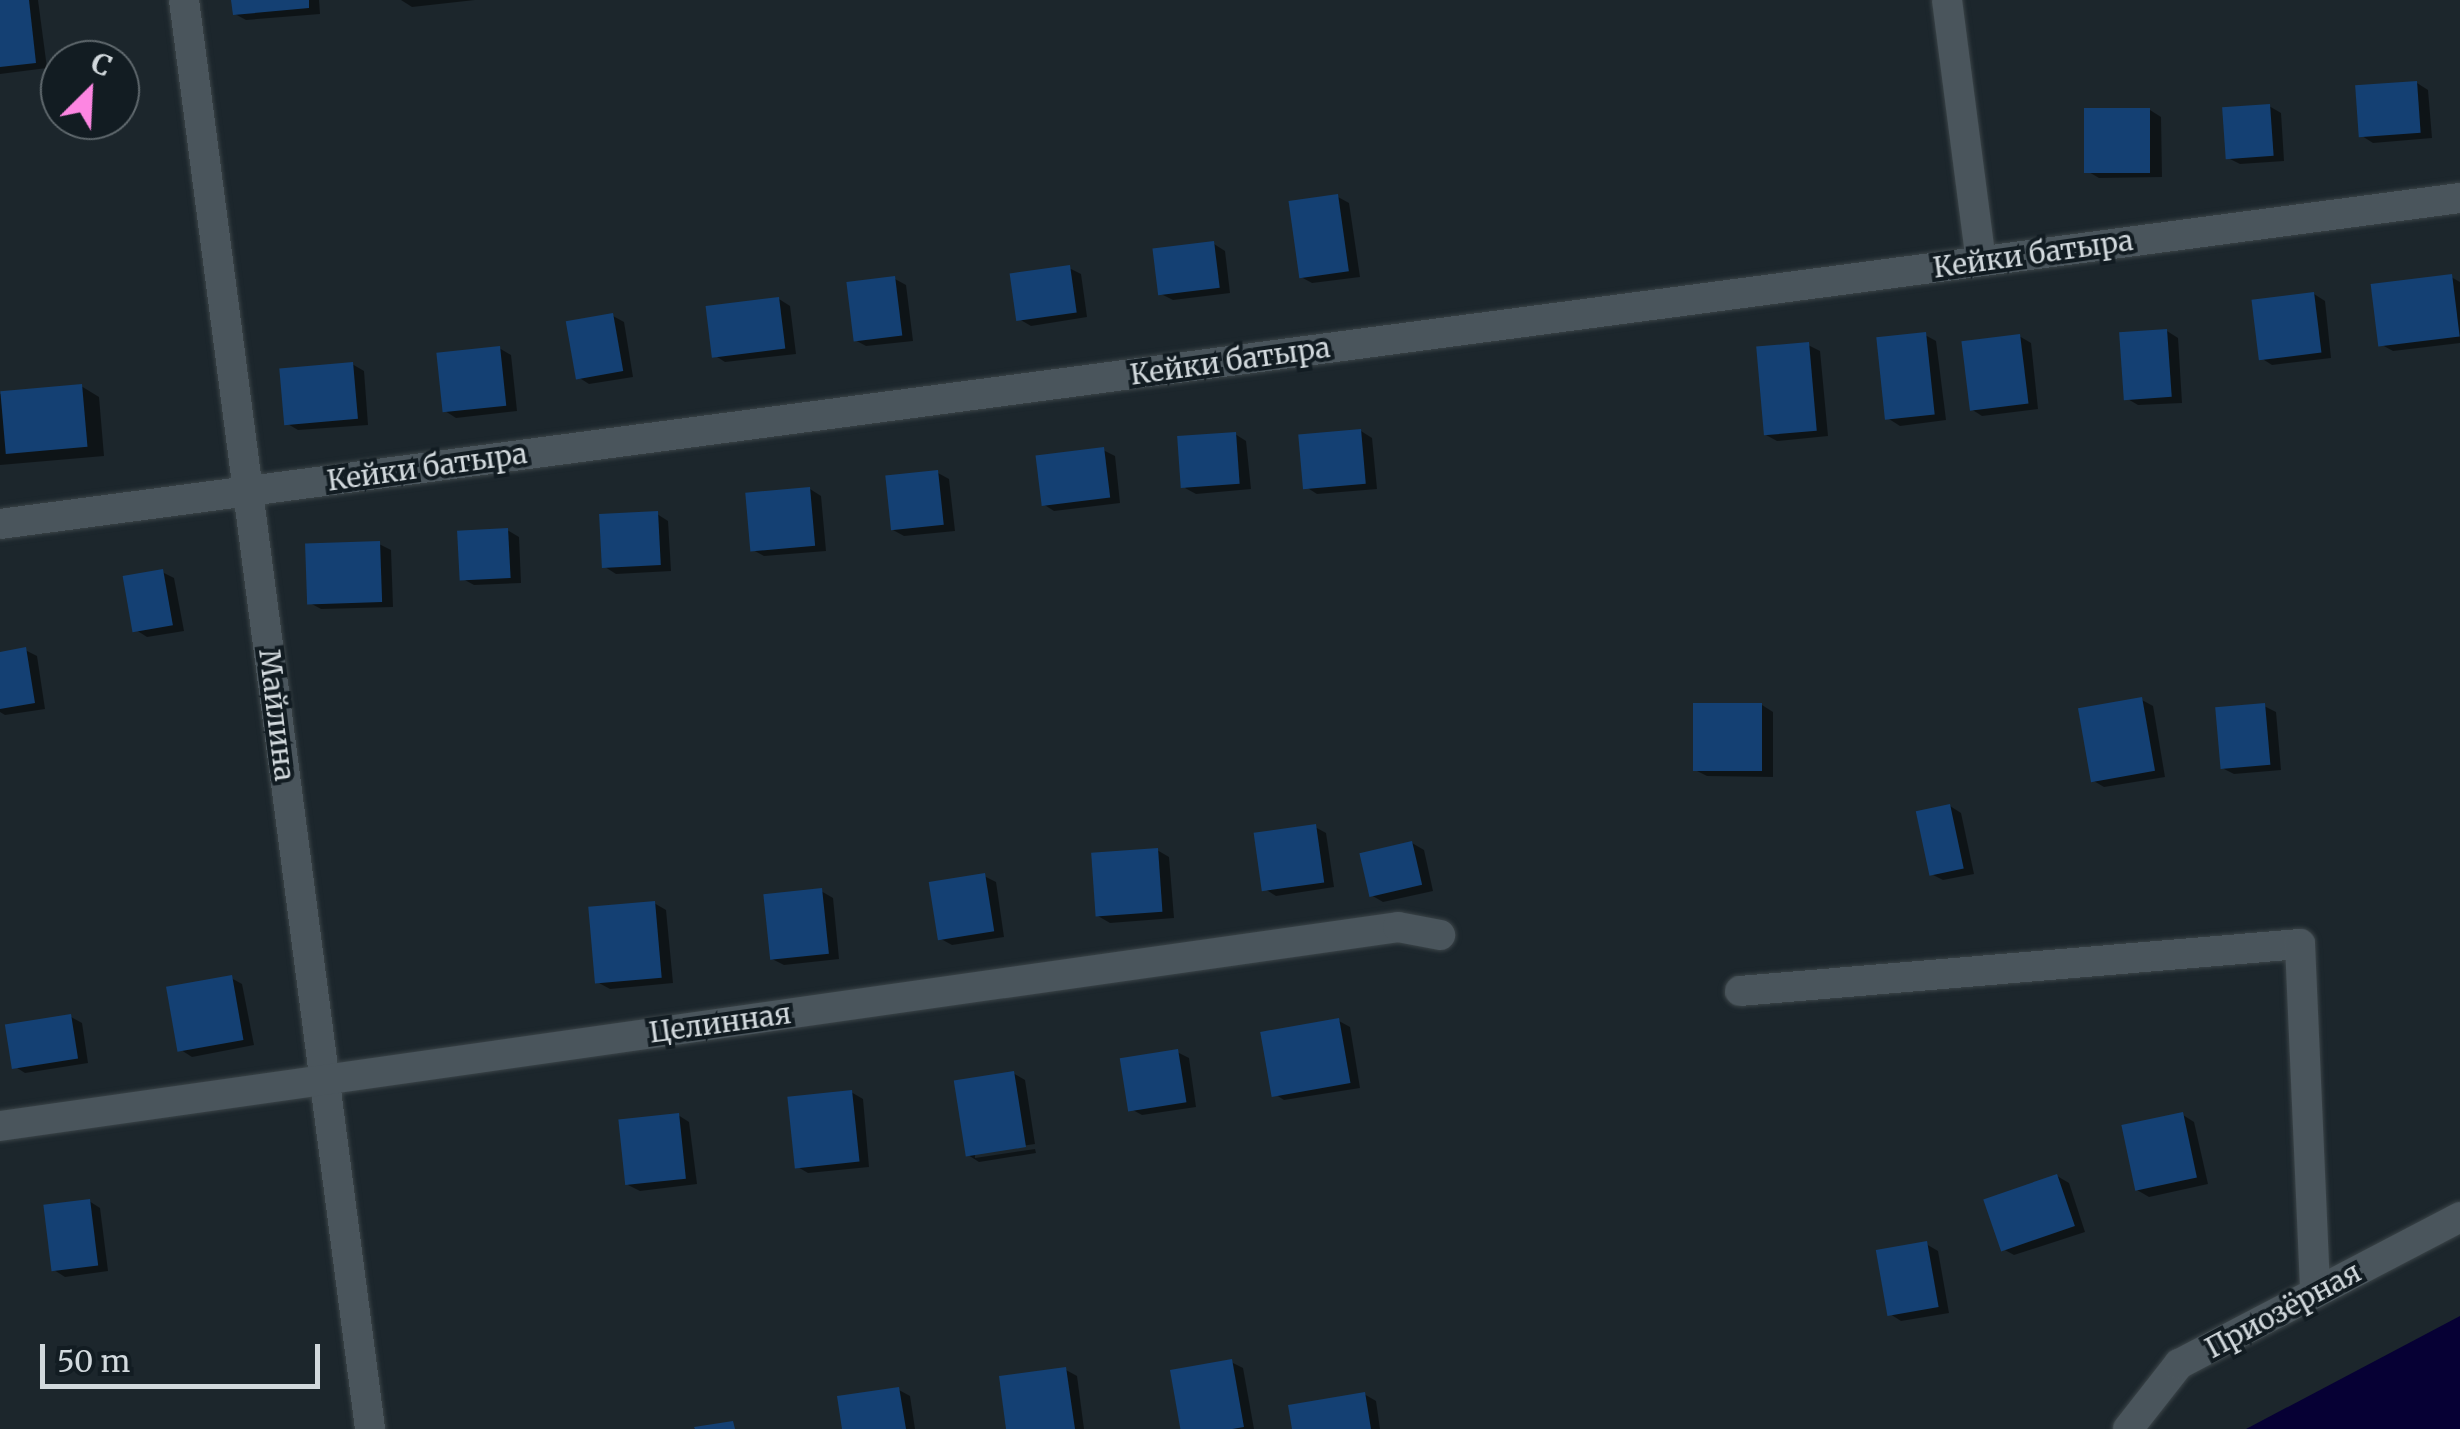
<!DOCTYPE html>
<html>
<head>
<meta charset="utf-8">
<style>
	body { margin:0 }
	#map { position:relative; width:2460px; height:1429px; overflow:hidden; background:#1c262c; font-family:Merriweather,serif }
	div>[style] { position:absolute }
	.water>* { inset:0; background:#060034 }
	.shadow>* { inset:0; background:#0007 }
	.building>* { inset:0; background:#144073; transform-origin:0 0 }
	.roads { filter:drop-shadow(0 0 2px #3b4448) drop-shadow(0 0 2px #3b4448) }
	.minor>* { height:30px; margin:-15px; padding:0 15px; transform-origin:15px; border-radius:15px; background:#4a555c }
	span { translate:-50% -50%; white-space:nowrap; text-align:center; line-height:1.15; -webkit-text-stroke:8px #121c22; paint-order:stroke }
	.street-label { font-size:28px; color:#d2d9dd }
	.north { position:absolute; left:40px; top:40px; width:100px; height:100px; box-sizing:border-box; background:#121c22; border:2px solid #5f686d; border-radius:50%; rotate:24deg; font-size:28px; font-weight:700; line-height:40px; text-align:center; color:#d2d9dd }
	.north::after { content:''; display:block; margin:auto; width:35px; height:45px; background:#fd86e2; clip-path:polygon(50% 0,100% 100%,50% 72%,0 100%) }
	.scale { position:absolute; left:40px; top:1344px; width:280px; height:45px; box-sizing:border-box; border:5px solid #d2d9dd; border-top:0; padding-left:12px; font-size:30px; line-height:35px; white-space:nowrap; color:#d2d9dd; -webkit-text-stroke:8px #121c22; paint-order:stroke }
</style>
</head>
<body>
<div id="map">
	<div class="water">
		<div style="clip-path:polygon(2460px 1316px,2460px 1429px,2246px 1429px)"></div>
	</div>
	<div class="shadow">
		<div style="clip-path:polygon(0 0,38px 0,47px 68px,0 74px)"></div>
		<div style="clip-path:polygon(234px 0,319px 0,320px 14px,246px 20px,235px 14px)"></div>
		<div style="clip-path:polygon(401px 0,475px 0,412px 7px)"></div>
		<div style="clip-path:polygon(2417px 83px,2428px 90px,2432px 138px,2373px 143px,2362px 136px)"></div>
		<div style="clip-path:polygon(2269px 106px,2281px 113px,2284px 161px,2240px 164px,2228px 158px)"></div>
		<div style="clip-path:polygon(2150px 110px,2161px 117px,2162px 177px,2099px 178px,2087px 171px)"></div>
		<div style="clip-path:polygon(1338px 197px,1349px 203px,1360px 277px,1312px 283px,1301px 277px)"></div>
		<div style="clip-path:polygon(1214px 244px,1225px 251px,1230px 293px,1173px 300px,1161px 294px)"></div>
		<div style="clip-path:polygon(1069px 268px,1081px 274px,1087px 317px,1031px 326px,1019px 319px)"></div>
		<div style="clip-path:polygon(2451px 277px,2460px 282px,2460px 343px,2393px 351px,2382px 345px)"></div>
		<div style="clip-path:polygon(895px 279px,906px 285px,913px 341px,866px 346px,855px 340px)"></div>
		<div style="clip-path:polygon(2314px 294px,2325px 301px,2331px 358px,2272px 365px,2261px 358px)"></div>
		<div style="clip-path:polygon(779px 299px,790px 306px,796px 354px,725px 362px,714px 355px)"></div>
		<div style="clip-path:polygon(613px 316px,624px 322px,633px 377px,589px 384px,578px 377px)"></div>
		<div style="clip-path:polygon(2167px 331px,2178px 338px,2182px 403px,2138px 405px,2126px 398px)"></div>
		<div style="clip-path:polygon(1925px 335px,1936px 341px,1946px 420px,1900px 426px,1889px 419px)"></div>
		<div style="clip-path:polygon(2019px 336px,2031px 343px,2038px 409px,1982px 416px,1971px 409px)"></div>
		<div style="clip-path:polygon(1808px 345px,1820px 351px,1828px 436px,1777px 441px,1766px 435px)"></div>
		<div style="clip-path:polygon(499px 348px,511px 355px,517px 411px,456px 418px,445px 411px)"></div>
		<div style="clip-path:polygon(352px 364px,364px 371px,368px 425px,298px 430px,286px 423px)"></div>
		<div style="clip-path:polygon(81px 386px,99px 397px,104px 456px,0 465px,0 394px)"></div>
		<div style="clip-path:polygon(1361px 431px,1372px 438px,1377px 489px,1317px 494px,1306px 487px)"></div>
		<div style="clip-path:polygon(1235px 434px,1246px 441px,1251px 489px,1196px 494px,1185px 488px)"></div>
		<div style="clip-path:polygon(1103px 450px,1115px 456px,1120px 503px,1054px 511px,1043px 504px)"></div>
		<div style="clip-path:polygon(938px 473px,949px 479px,955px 531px,904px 536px,893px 530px)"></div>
		<div style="clip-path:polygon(810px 489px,821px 496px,826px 551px,764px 556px,753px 550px)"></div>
		<div style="clip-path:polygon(657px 514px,668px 521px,671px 571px,616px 574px,605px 567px)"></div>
		<div style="clip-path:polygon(507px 530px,519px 537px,521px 583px,474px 585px,463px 579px)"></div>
		<div style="clip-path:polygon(379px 544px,391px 550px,393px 607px,321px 609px,310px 603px)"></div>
		<div style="clip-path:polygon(162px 572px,174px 578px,184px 631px,147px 637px,136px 630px)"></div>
		<div style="clip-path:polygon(25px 650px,37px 656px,45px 709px,5px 715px,0 712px,0 654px)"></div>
		<div style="clip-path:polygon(2142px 700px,2153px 706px,2165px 777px,2104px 787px,2092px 780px)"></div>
		<div style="clip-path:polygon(1762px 705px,1773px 712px,1773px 777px,1707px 776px,1695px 770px)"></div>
		<div style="clip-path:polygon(2264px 706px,2276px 712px,2281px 770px,2234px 774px,2222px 768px)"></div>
		<div style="clip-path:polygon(1950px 806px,1961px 813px,1974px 874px,1943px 880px,1931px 874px)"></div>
		<div style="clip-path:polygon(1315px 827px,1326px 833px,1334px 887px,1276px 896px,1265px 889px)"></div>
		<div style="clip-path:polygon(1412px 843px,1424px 850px,1433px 891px,1383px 902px,1371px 895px)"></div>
		<div style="clip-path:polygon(1157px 850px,1169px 857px,1174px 918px,1110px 923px,1098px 916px)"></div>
		<div style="clip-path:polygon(984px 876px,996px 882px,1004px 937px,952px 945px,941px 939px)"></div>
		<div style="clip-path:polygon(821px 891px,833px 898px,839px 959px,784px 965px,772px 959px)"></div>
		<div style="clip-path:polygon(654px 903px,666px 910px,673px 983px,610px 989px,599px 983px)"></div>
		<div style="clip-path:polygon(231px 978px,242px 984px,254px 1045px,192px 1057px,181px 1050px)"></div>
		<div style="clip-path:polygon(71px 1017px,82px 1023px,88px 1063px,25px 1073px,14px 1066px)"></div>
		<div style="clip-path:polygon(1339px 1021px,1350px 1027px,1360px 1088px,1284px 1100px,1273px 1093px)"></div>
		<div style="clip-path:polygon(1177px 1052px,1189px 1058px,1196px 1107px,1142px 1115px,1131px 1109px)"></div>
		<div style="clip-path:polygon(1013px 1073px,1025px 1080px,1035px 1144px,975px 1153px,975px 1158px,1035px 1149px,1036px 1153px,979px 1162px,968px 1155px)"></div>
		<div style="clip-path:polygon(851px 1092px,863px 1099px,869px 1167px,808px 1173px,796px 1166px)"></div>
		<div style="clip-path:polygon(678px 1115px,689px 1122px,697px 1184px,640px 1191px,628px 1185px)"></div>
		<div style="clip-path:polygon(2183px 1115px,2194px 1122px,2208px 1184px,2149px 1197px,2137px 1190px)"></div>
		<div style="clip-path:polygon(2057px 1176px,2069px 1183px,2085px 1232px,2014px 1255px,2003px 1249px)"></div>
		<div style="clip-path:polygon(89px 1201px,100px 1208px,108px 1271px,65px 1277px,54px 1270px)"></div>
		<div style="clip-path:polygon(1926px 1244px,1938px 1251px,1949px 1313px,1901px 1321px,1890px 1314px)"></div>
		<div style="clip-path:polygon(1231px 1362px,1243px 1368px,1254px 1429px,1183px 1429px,1173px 1372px)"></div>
		<div style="clip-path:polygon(1066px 1370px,1077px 1376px,1084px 1429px,1008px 1429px)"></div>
		<div style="clip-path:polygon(899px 1390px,910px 1396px,915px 1429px,845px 1429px)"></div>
		<div style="clip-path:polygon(1364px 1394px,1376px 1401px,1380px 1429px,1295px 1429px)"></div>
	</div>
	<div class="building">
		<div style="clip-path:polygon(0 0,29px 0,36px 63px,0 67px)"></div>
		<div style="clip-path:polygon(231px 0,309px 0,309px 8px,233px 15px)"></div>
		<div style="left:2417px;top:81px;width:52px;height:62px;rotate:86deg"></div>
		<div style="left:2270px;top:104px;width:52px;height:48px;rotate:86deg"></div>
		<div style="left:2084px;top:108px;width:66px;height:65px"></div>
		<div style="left:1338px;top:194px;width:78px;height:50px;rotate:82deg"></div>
		<div style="left:1214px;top:241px;width:47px;height:62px;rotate:83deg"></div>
		<div style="left:1070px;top:265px;width:48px;height:61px;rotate:82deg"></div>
		<div style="left:2452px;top:274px;width:63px;height:82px;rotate:83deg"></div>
		<div style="left:895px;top:276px;width:60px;height:49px;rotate:83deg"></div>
		<div style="left:2314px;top:292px;width:61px;height:63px;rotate:83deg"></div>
		<div style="left:779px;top:297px;width:52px;height:74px;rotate:83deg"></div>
		<div style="left:613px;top:313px;width:59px;height:48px;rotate:80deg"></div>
		<div style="left:2167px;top:329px;width:68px;height:48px;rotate:86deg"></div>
		<div style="left:1926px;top:332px;width:83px;height:50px;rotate:84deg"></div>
		<div style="left:2020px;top:334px;width:70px;height:59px;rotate:83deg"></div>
		<div style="left:1809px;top:342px;width:89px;height:53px;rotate:85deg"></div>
		<div style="left:500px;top:346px;width:60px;height:64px;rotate:84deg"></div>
		<div style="left:353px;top:362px;width:57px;height:74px;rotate:85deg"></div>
		<div style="left:82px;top:384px;width:63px;height:82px;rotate:85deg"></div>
		<div style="left:1361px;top:429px;width:55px;height:63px;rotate:85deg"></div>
		<div style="left:1236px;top:432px;width:52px;height:59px;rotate:86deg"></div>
		<div style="left:1104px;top:447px;width:51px;height:69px;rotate:83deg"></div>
		<div style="left:938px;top:470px;width:55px;height:53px;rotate:84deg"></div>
		<div style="left:810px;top:487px;width:59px;height:65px;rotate:85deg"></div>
		<div style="left:658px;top:511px;width:54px;height:59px;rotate:87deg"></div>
		<div style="left:508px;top:528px;width:50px;height:51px;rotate:87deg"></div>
		<div style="left:380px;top:541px;width:61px;height:75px;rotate:88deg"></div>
		<div style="left:163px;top:569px;width:57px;height:41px;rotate:80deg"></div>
		<div style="clip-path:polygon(26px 647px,35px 703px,0 709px,0 652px)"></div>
		<div style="left:2142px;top:697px;width:75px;height:65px;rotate:80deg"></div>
		<div style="left:1693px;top:703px;width:69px;height:68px"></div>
		<div style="left:2265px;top:703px;width:62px;height:50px;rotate:85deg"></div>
		<div style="left:1950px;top:804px;width:66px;height:35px;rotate:78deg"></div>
		<div style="left:1316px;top:824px;width:59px;height:63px;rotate:82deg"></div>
		<div style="left:1412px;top:841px;width:45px;height:54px;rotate:77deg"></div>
		<div style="left:1158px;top:848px;width:64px;height:67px;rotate:86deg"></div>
		<div style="left:985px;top:873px;width:59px;height:57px;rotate:81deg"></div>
		<div style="left:822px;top:888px;width:66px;height:59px;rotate:84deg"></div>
		<div style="left:655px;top:901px;width:77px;height:67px;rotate:85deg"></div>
		<div style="left:232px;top:975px;width:66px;height:67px;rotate:80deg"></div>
		<div style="left:71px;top:1014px;width:45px;height:67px;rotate:81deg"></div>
		<div style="left:1339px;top:1018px;width:66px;height:80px;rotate:80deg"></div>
		<div style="left:1178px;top:1049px;width:54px;height:59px;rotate:81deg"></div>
		<div style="left:1014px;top:1071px;width:77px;height:61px;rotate:81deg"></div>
		<div style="left:852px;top:1090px;width:72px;height:65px;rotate:84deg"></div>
		<div style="left:2183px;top:1112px;width:67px;height:63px;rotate:78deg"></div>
		<div style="left:679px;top:1113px;width:66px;height:61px;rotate:84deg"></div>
		<div style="left:2057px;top:1174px;width:55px;height:78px;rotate:71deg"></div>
		<div style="left:90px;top:1199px;width:67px;height:47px;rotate:83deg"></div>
		<div style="left:1927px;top:1241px;width:67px;height:52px;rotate:80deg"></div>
		<div style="left:1232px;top:1359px;width:69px;height:63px;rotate:80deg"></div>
		<div style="clip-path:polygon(1066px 1367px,1075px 1429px,1006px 1429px,999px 1376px)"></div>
		<div style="clip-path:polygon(899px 1387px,906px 1429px,842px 1429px,837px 1396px)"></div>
		<div style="clip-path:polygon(1365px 1392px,1371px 1429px,1292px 1429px,1288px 1405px)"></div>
		<div style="clip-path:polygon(733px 1421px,735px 1429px,695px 1429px,694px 1427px)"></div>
	</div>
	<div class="roads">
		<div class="minor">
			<div style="left:184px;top:0;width:1441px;rotate:82.58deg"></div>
			<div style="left:1947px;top:0;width:263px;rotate:82.6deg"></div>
			<div style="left:0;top:524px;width:2482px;rotate:-7.55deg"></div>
			<div style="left:1740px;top:991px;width:562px;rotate:-4.8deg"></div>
			<div style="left:2300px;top:944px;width:349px;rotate:87.5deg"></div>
			<div style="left:0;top:1126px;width:1412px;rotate:-8.1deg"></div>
			<div style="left:1398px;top:927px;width:43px;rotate:10.8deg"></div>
			<div style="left:2128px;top:1429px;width:83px;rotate:-51.9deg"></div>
			<div style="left:2179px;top:1364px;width:317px;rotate:-27.6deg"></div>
		</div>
	</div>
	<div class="street-label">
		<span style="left:2033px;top:254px;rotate:-8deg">Кейки батыра</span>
		<span style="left:1230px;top:361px;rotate:-8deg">Кейки батыра</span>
		<span style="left:427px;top:467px;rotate:-8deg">Кейки батыра</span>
		<span style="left:277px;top:715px;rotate:83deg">Майлина</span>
		<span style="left:720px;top:1023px;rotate:-8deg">Целинная</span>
		<span style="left:2283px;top:1310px;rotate:-28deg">Приозёрная</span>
	</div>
	<div class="north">С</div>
	<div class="scale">50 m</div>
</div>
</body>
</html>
